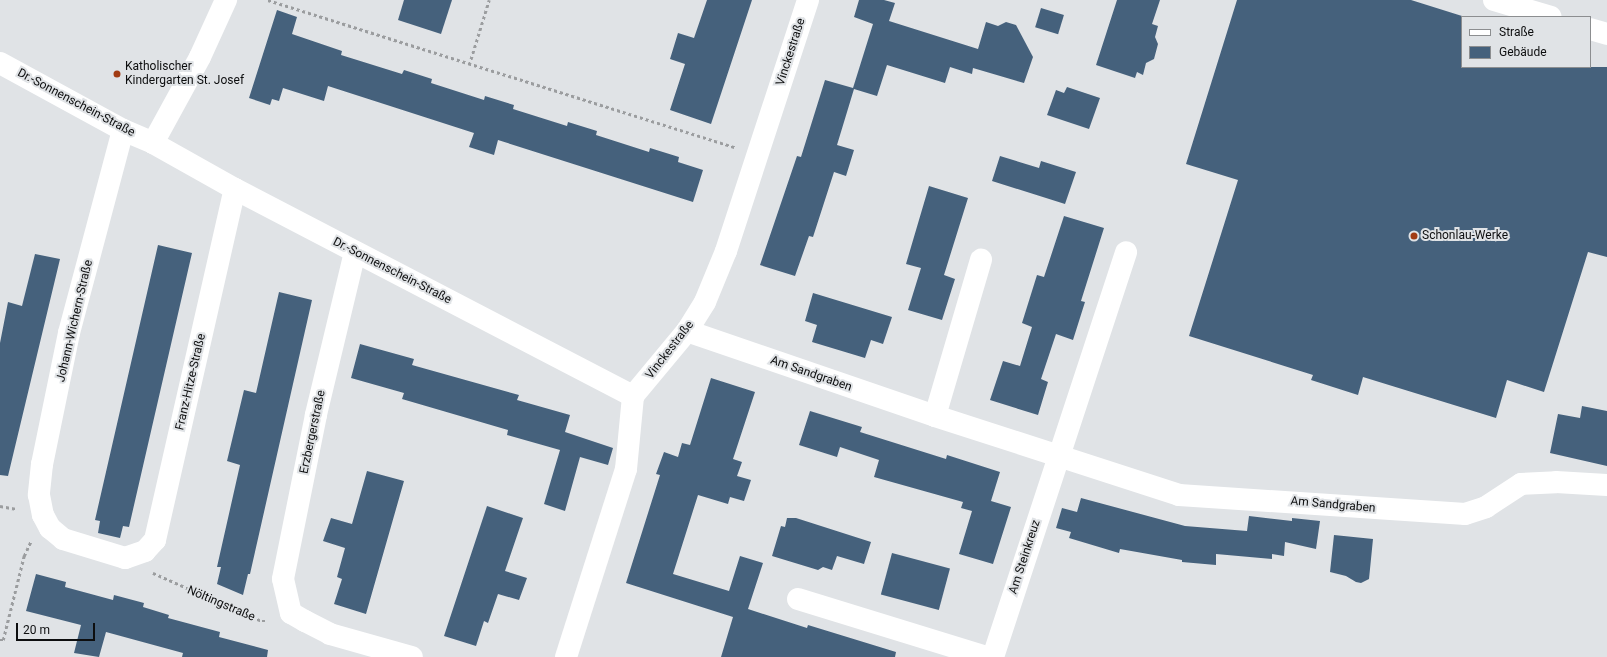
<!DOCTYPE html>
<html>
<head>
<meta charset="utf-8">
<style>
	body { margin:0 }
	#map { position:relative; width:1607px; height:657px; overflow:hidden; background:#e0e3e6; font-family:Roboto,sans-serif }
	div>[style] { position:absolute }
	.building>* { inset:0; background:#45617c; transform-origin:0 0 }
	.path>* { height:2.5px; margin-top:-1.25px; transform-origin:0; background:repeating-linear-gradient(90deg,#9b9d9f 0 3px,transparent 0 6px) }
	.minor>* { height:22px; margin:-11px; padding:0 11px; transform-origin:11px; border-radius:11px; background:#fff }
	.dots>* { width:11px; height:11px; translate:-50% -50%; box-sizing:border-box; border:2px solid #e0e3e6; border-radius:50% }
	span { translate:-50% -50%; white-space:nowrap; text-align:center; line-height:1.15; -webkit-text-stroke:4px #e0e3e6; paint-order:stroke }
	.street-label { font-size:12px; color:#0d0e0f }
	.poi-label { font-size:12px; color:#0d0e0f }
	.left { translate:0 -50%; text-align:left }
	.legend { position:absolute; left:1461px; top:16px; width:130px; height:52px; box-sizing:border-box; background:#e0e3e6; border:1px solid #8c8e90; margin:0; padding:5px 7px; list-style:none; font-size:12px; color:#0d0e0f }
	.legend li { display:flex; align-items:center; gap:8px; height:20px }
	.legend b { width:20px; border:1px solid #8c8e90 }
	.scale { position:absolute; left:16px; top:623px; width:79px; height:18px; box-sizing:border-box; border:2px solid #0d0e0f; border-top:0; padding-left:5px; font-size:12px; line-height:14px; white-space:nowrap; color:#0d0e0f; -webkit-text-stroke:3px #e0e3e6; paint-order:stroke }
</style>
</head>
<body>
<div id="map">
	<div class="building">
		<div style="clip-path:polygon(404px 0,452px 0,441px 34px,398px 20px)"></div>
		<div style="clip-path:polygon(707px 0,752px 0,711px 124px,670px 110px,685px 64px,670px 59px,678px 33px,694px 38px)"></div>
		<div style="clip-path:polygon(859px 0,884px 0,895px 3px,889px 21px,978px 49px,986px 22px,998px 26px,1006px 22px,1016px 25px,1033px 57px,1024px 83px,973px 68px,972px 74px,950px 67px,945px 83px,887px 65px,877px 96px,854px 89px,837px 145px,854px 150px,846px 176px,834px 172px,813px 237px,809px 236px,795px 276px,760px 265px,797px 156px,801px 157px,825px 80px,853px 88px,873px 24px,854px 17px)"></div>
		<div style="clip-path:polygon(1117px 0,1160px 0,1152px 24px,1158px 26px,1155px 37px,1158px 44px,1154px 59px,1146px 63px,1143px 75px,1137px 72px,1135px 78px,1096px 65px)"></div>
		<div style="clip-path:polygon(1237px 0,1411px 0,1462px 16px,1462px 67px,1607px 67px,1607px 257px,1588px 252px,1544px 392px,1507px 380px,1496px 418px,1363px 377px,1358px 395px,1311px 380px,1313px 375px,1189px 336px,1238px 180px,1186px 164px)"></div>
		<div style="left:1041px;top:8px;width:24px;height:20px;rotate:17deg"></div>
		<div style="clip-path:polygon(277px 10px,297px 17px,292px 34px,342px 51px,341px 55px,402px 74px,404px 70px,432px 79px,431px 83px,484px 100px,485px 96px,514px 105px,513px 109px,567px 126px,568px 122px,597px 131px,596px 135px,649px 152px,650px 148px,679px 157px,678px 162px,703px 170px,693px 202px,498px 140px,494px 155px,469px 147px,474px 133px,328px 86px,324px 101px,283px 88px,279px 101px,272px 99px,270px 105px,249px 98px)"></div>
		<div style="clip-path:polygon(1067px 87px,1100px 98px,1089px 129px,1047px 115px,1056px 90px,1064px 93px)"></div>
		<div style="clip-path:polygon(1000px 156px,1039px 168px,1041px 161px,1076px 172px,1065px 204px,992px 181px)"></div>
		<div style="clip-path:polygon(929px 186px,968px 198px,944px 275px,955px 279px,942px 320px,908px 310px,921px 268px,906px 264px)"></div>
		<div style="clip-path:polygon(1064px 216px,1104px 228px,1081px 301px,1085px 302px,1073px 340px,1056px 334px,1041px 379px,1048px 382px,1038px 415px,990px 400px,1003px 361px,1020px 366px,1032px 327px,1022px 323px,1037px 275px,1044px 277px)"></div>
		<div style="clip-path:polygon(158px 245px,192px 253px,129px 527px,123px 526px,120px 538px,98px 533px,100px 521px,95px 520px)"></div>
		<div style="clip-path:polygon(35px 254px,60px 259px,8px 476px,0 475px,0 343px,8px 302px,22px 306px)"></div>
		<div style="clip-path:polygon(279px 292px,312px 300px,250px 574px,248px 574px,243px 595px,217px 584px,221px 567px,217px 567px,240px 465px,227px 461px,244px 390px,256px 393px)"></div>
		<div style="clip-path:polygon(813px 293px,892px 317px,883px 344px,871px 340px,865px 358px,812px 342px,817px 325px,805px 321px)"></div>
		<div style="clip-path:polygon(360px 344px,414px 359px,412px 365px,519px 395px,517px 400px,570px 415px,565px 432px,613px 448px,608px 465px,580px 457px,565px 511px,544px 504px,560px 450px,507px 435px,508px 430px,402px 399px,404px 393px,351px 378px)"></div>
		<div style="clip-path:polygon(711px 378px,755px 392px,733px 459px,742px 462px,737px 476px,751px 480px,744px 501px,730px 497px,728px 504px,698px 495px,673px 574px,729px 591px,740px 556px,763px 563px,748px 609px,807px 628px,808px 625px,896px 652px,895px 657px,721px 657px,733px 617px,626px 583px,660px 475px,656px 474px,664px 452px,678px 457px,682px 443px,690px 445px)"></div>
		<div style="clip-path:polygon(1582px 406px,1607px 411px,1607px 466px,1550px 453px,1558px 414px,1580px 418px)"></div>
		<div style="clip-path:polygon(810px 411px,862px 427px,860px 432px,946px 459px,947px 455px,1000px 472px,991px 501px,1011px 507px,993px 564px,959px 554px,972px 511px,961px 508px,963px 502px,874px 477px,879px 460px,840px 447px,837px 457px,799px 445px)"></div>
		<div style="clip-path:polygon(367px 471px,404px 481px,366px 614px,334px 604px,342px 579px,337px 577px,345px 548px,323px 541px,331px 518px,352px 524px)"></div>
		<div style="clip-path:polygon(1081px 498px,1185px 526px,1247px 531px,1249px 516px,1292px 521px,1292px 518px,1320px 521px,1316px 549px,1285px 542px,1284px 556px,1272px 554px,1272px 559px,1216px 554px,1216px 565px,1182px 562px,1182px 560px,1120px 549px,1119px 553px,1069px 538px,1071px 532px,1056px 528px,1062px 508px,1077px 512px)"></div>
		<div style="clip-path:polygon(487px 506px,523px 518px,505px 571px,527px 578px,519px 600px,498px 594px,488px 623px,484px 621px,476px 646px,444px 636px)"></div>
		<div style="clip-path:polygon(787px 518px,796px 518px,871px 542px,864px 564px,837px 556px,832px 570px,823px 567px,818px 570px,772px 556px,781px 526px,785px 527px)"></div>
		<div style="clip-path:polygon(1334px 535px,1373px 539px,1369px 579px,1361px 583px,1356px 582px,1346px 576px,1330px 572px)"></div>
		<div style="left:892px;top:553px;width:60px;height:43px;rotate:15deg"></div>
		<div style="clip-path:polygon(36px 574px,66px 582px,65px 587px,113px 600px,114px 595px,144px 603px,143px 607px,169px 615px,168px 618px,220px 632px,219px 637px,268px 650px,267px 657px,182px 657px,183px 653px,106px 632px,99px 657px,74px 653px,81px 625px,26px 611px)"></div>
	</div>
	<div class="path">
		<div style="left:268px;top:0;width:490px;rotate:17.5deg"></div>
		<div style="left:469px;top:65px;width:68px;rotate:-72.9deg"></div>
		<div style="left:0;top:506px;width:17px;rotate:10deg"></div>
		<div style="left:153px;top:573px;width:119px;rotate:23.8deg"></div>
		<div style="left:262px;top:621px;width:6px"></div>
		<div style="left:0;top:640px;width:3px"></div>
		<div style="left:3px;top:640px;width:87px;rotate:-76deg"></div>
		<div style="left:24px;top:556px;width:17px;rotate:-65deg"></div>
	</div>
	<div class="minor">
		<div style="left:1494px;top:0;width:59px;rotate:16.6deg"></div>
		<div style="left:1590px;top:29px;width:18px;rotate:16deg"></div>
		<div style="left:0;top:63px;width:140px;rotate:28.6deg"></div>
		<div style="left:123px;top:130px;width:33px;rotate:23deg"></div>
		<div style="left:153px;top:143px;width:94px;rotate:29.3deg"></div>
		<div style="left:235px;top:189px;width:449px;rotate:27.5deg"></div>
		<div style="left:123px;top:130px;width:210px;rotate:104.9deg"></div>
		<div style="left:69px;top:333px;width:134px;rotate:101.6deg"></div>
		<div style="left:42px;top:464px;width:31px;rotate:96deg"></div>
		<div style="left:39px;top:495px;width:20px;rotate:79deg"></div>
		<div style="left:43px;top:515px;width:15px;rotate:62deg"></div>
		<div style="left:50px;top:528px;width:17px;rotate:40deg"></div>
		<div style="left:63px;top:539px;width:65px;rotate:17deg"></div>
		<div style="left:125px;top:558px;width:21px;rotate:-19deg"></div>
		<div style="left:145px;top:551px;width:15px;rotate:-48deg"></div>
		<div style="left:155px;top:540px;width:360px;rotate:-77.2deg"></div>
		<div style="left:153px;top:143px;width:98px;rotate:-61.3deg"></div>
		<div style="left:200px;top:57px;width:63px;rotate:-65.5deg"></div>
		<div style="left:355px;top:252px;width:168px;rotate:103.5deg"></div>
		<div style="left:316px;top:415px;width:167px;rotate:101.4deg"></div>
		<div style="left:283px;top:579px;width:35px;rotate:77deg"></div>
		<div style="left:291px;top:613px;width:16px;rotate:30deg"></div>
		<div style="left:305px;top:621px;width:28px;rotate:27deg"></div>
		<div style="left:330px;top:634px;width:85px;rotate:15.7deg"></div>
		<div style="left:687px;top:331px;width:262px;rotate:18.9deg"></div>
		<div style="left:935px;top:416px;width:256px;rotate:17.9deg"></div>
		<div style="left:1179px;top:495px;width:287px;rotate:3.8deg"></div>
		<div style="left:1465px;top:514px;width:22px;rotate:-18deg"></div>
		<div style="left:1486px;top:507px;width:42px;rotate:-33.3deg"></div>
		<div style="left:1521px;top:484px;width:35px;rotate:-3deg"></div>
		<div style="left:1556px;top:482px;width:51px;rotate:3.4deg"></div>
		<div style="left:935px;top:416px;width:163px;rotate:-73.6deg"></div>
		<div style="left:798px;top:599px;width:198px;rotate:17.1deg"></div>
		<div style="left:566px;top:657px;width:197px;rotate:-72.3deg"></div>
		<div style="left:626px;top:469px;width:73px;rotate:-84.5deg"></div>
		<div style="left:633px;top:396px;width:85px;rotate:-50.3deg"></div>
		<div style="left:687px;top:331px;width:34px;rotate:-58deg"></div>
		<div style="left:705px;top:302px;width:55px;rotate:-67.6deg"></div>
		<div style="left:726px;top:251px;width:264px;rotate:-71.9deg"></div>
		<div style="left:993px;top:657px;width:426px;rotate:-71.8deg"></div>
	</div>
	<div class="dots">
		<div style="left:117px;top:74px;background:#a13b13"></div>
		<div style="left:1414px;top:236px;background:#a13b13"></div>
	</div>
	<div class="street-label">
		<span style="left:791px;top:52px;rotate:-72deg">Vinckestraße</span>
		<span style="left:76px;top:103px;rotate:28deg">Dr.-Sonnenschein-Straße</span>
		<span style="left:392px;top:271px;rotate:27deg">Dr.-Sonnenschein-Straße</span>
		<span style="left:75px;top:321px;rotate:-77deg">Johann-Wichern-Straße</span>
		<span style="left:670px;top:350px;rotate:-52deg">Vinckestraße</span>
		<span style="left:811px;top:374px;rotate:19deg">Am Sandgraben</span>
		<span style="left:191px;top:382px;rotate:-77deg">Franz-Hitze-Straße</span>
		<span style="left:313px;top:432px;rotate:-78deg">Erzbergerstraße</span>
		<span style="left:1333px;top:505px;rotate:5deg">Am Sandgraben</span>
		<span style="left:1025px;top:557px;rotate:-72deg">Am Steinkreuz</span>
		<span style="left:221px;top:604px;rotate:23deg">Nöltingstraße</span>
	</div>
	<div class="poi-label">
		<span class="left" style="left:125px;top:74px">Katholischer<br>Kindergarten St. Josef</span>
		<span class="left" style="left:1422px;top:236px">Schonlau-Werke</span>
	</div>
	<ul class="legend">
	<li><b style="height:5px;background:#fff"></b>Straße</li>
	<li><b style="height:11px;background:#45617c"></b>Gebäude</li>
	</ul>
	<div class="scale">20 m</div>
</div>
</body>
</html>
